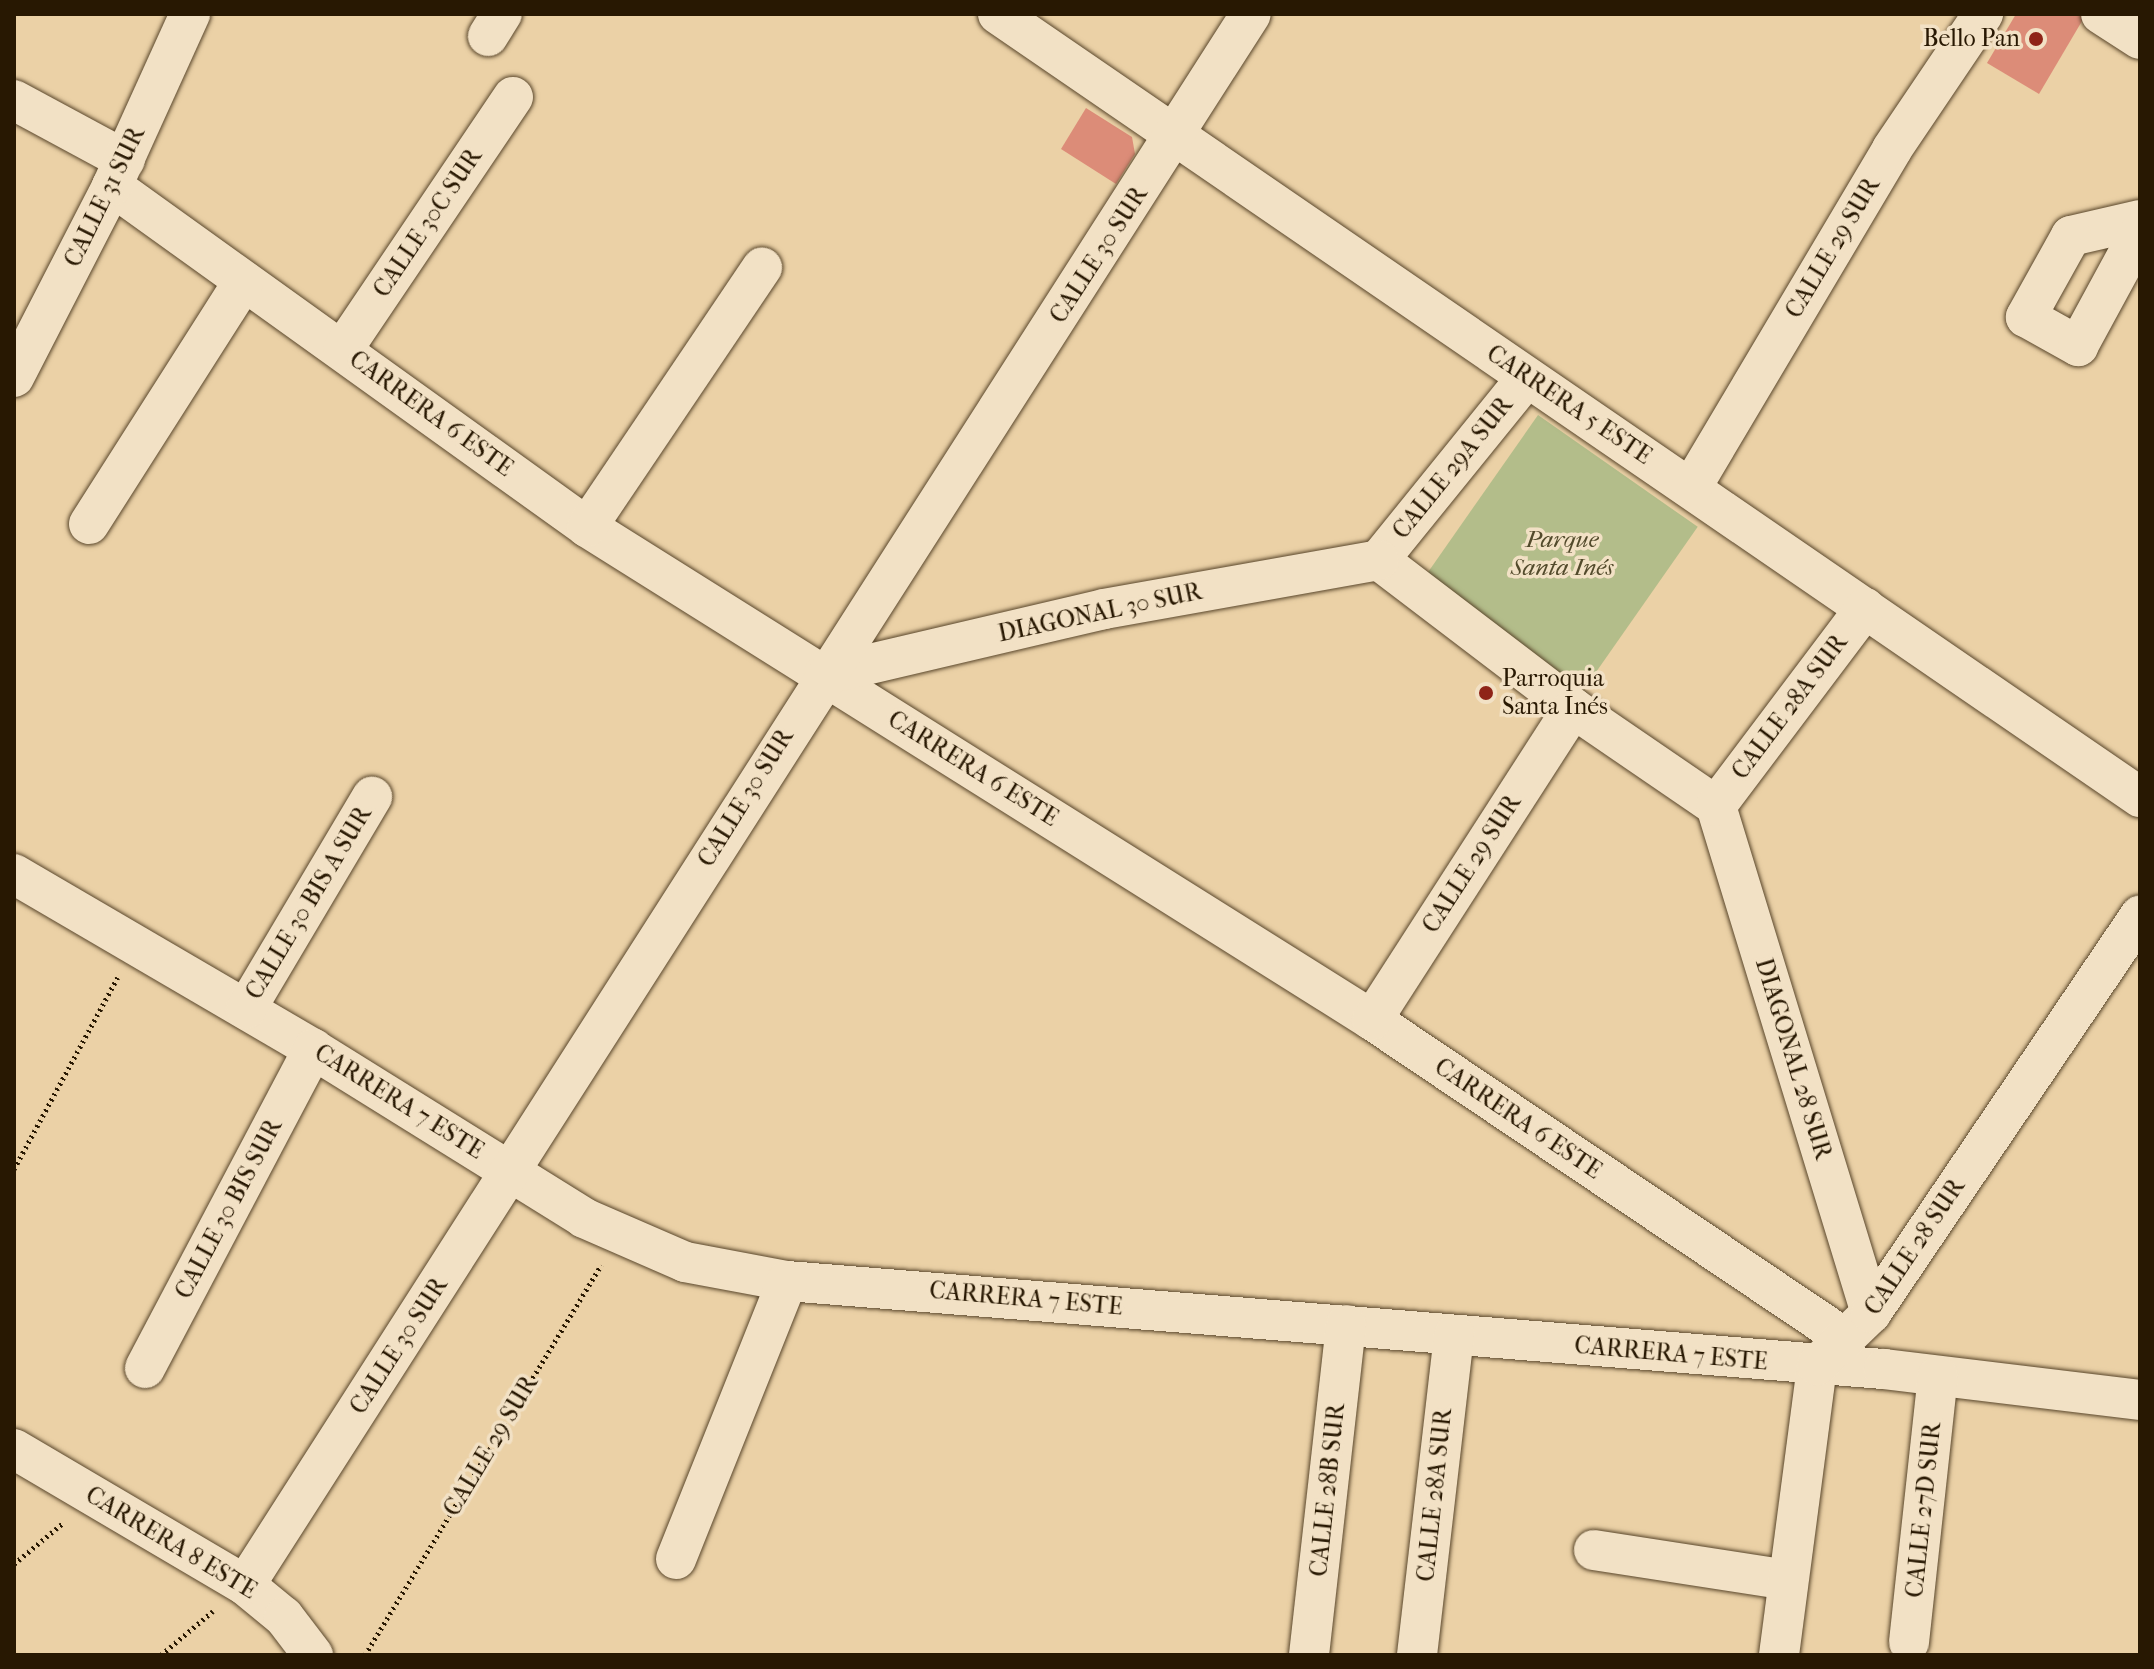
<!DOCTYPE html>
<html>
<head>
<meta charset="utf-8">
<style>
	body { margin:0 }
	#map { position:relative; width:2154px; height:1669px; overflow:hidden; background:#ebd1a6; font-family:"IM FELL French Canon",serif }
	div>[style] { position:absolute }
	.green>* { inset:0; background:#b3bd8a; transform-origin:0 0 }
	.building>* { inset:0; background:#dc8c78 }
	.path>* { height:5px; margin-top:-2.5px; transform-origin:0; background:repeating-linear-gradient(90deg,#281802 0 2px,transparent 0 6px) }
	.roads { filter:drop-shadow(0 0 2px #59462b) drop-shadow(0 0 2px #59462b) }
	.minor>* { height:40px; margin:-20px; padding:0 20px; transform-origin:20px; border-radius:20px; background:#f2e1c5 }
	.dots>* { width:22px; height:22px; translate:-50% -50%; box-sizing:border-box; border:4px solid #f2e1c5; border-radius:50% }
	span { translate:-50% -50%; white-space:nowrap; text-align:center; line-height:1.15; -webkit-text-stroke:7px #f2e1c5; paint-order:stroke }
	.poi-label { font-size:24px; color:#281802 }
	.right { translate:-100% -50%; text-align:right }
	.left { translate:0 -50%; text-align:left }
	.street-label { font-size:24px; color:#281802 }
	.park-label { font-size:24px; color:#524a2b; font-style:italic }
	.frame { position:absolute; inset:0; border:16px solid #281802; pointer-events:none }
</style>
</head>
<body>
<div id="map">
	<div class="green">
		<div style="left:1538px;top:415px;width:195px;height:201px;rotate:35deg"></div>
	</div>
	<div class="building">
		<div style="clip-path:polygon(2016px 14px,2085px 16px,2039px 94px,1987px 63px)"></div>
		<div style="clip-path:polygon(1086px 108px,1132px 137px,1135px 154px,1116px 184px,1061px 149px)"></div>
	</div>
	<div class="path">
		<div style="left:14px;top:1169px;width:218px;rotate:-61.6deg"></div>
		<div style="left:14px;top:1564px;width:64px;rotate:-39.9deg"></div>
		<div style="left:161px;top:1655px;width:68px;rotate:-40.2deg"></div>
		<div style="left:365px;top:1655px;width:456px;rotate:-58.8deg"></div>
	</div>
	<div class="roads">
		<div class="minor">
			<div style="left:998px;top:14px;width:1385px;rotate:34.44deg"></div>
			<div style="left:2101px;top:14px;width:46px;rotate:32.7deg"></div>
			<div style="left:488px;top:36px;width:26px;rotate:-58deg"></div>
			<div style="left:14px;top:100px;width:126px;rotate:28.4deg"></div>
			<div style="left:112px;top:186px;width:585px;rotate:35.67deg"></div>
			<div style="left:587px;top:527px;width:927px;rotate:32.13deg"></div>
			<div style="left:1372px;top:1020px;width:568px;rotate:33.94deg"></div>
			<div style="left:2140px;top:220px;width:71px;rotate:166.9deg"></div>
			<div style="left:2071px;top:236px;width:93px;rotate:119.1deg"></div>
			<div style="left:2026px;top:317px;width:60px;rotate:29.1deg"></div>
			<div style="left:2078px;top:346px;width:130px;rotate:-61.5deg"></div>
			<div style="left:343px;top:349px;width:304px;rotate:-56deg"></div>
			<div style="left:14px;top:377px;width:215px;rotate:-62.8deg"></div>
			<div style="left:112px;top:186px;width:189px;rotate:-65.6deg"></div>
			<div style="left:1691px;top:488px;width:394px;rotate:-59.3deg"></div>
			<div style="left:1892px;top:149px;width:163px;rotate:-56deg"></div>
			<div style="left:89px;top:524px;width:288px;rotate:-57.5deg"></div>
			<div style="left:587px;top:527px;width:313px;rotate:-56deg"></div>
			<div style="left:1379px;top:560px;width:244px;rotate:37.3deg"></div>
			<div style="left:1573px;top:708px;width:173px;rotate:34.4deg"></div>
			<div style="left:1379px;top:560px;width:235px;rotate:-51deg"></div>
			<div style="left:823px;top:675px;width:289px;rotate:-13.2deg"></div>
			<div style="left:1104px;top:609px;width:279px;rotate:-10.1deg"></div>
			<div style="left:1716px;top:806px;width:530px;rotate:73deg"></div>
			<div style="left:1716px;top:806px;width:248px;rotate:-53deg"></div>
			<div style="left:14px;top:874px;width:346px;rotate:30.3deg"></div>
			<div style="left:313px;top:1049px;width:319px;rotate:31.9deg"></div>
			<div style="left:584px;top:1218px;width:110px;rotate:23.5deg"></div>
			<div style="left:685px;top:1262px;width:104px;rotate:10.6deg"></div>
			<div style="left:787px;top:1281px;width:1101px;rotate:4.59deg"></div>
			<div style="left:1884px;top:1369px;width:258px;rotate:6.9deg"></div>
			<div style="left:246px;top:1009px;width:247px;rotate:-59.3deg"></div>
			<div style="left:1372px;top:1020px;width:371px;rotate:-57.2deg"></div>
			<div style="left:145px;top:1368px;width:361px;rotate:-62.2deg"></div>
			<div style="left:14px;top:1449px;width:268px;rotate:30.5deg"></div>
			<div style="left:245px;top:1585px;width:50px;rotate:39.4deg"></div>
			<div style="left:284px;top:1617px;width:48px;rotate:52.7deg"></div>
			<div style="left:1594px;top:1550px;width:196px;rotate:8.8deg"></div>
			<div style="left:676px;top:1559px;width:299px;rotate:-68.2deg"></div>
			<div style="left:245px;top:1585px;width:1865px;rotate:-57.37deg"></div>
			<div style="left:1909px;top:1642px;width:267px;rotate:-83.8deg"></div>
			<div style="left:1309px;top:1655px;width:332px;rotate:-83.6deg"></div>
			<div style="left:1417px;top:1655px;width:322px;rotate:-83.4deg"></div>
			<div style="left:1779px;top:1655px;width:292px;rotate:-82.5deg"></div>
			<div style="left:1817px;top:1365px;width:75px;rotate:-43.9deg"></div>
			<div style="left:1871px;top:1313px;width:480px;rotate:-55.9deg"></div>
		</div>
	</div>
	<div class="dots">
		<div style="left:2036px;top:39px;background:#8f2418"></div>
		<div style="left:1486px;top:693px;background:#8f2418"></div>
	</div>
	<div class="poi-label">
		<span class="right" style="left:2020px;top:39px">Bello Pan</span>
		<span class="left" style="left:1502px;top:693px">Parroquia<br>Santa Inés</span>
	</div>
	<div class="street-label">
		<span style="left:105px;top:197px;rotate:-64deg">CALLE 31 SUR</span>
		<span style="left:428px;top:223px;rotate:-56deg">CALLE 30C SUR</span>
		<span style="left:1833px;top:248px;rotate:-59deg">CALLE 29 SUR</span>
		<span style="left:1099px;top:255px;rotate:-57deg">CALLE 30 SUR</span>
		<span style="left:1569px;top:405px;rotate:34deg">CARRERA 5 ESTE</span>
		<span style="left:431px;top:414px;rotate:36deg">CARRERA 6 ESTE</span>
		<span style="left:1453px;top:468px;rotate:-51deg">CALLE 29A SUR</span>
		<span style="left:1100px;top:613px;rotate:-12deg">DIAGONAL 30 SUR</span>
		<span style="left:1790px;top:707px;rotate:-53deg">CALLE 28A SUR</span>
		<span style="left:973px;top:769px;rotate:32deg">CARRERA 6 ESTE</span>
		<span style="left:746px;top:798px;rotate:-58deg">CALLE 30 SUR</span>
		<span style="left:1472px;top:864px;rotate:-57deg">CALLE 29 SUR</span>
		<span style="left:309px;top:903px;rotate:-59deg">CALLE 30 BIS A SUR</span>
		<span style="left:1793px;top:1059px;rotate:73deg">DIAGONAL 28 SUR</span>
		<span style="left:399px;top:1102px;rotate:32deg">CARRERA 7 ESTE</span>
		<span style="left:1518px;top:1119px;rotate:34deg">CARRERA 6 ESTE</span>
		<span style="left:229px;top:1209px;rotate:-62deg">CALLE 30 BIS SUR</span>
		<span style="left:1915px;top:1247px;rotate:-56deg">CALLE 28 SUR</span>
		<span style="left:1026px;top:1299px;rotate:5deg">CARRERA 7 ESTE</span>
		<span style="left:399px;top:1346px;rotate:-57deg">CALLE 30 SUR</span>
		<span style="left:1671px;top:1354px;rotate:5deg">CARRERA 7 ESTE</span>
		<span style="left:491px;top:1446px;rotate:-59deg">CALLE 29 SUR</span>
		<span style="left:1328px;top:1490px;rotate:-84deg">CALLE 28B SUR</span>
		<span style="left:1435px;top:1495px;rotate:-84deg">CALLE 28A SUR</span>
		<span style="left:1924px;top:1510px;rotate:-84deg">CALLE 27D SUR</span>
		<span style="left:171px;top:1543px;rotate:31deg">CARRERA 8 ESTE</span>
	</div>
	<div class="park-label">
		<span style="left:1562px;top:554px">Parque<br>Santa Inés</span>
	</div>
	<div class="frame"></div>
</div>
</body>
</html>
